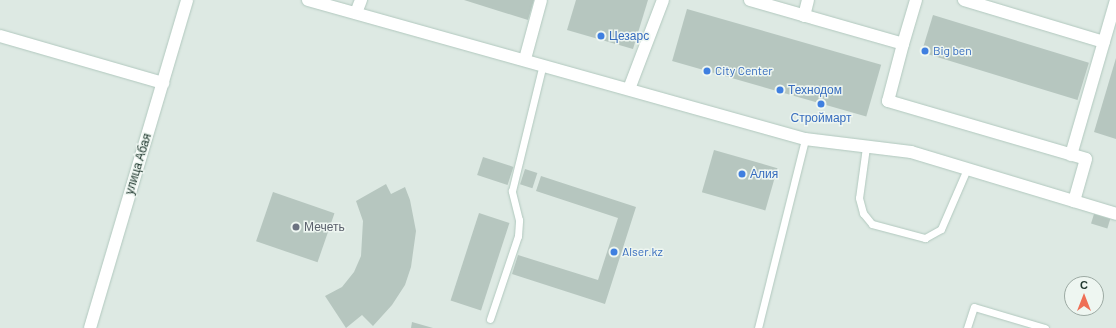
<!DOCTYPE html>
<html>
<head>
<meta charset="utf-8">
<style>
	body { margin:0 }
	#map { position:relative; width:1116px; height:328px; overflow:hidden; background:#dde9e3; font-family:Barlow,sans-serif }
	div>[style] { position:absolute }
	.building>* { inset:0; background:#b6c6bf; transform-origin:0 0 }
	.roads { filter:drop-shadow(0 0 1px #b1c8be) drop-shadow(0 0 1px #b1c8be) }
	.lane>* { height:7px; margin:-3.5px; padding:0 3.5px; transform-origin:3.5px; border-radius:3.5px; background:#fff }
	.street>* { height:12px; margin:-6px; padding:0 6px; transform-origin:6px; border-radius:6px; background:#fff }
	.secondary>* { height:12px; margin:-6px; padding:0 6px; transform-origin:6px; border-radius:6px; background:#fff }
	.dots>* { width:11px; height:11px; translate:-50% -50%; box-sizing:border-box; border:2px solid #eef6f1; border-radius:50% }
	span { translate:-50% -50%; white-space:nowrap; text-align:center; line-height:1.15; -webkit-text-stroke:3px #eef6f1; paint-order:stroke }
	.shop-label { font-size:12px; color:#366cbe }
	.left { translate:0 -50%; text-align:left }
	.street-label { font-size:12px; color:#20382f }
	.worship-label { font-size:12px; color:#5b616d }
	.north { position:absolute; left:1064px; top:276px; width:40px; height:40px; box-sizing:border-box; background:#eef6f1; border:1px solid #9caaa3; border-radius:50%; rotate:0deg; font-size:11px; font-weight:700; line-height:16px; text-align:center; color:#20382f }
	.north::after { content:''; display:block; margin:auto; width:14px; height:18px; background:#ee6f56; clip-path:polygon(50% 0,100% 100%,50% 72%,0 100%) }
</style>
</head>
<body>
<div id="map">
	<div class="building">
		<div style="clip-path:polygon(464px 0,534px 0,528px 20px)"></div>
		<div style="clip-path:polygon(576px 0,648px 0,633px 49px,567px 30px)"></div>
		<div style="left:687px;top:9px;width:202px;height:54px;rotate:16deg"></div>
		<div style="left:933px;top:15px;width:163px;height:39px;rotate:17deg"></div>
		<div style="clip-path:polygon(1116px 58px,1116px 139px,1094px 132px)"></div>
		<div style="left:714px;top:150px;width:66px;height:44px;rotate:16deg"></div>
		<div style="left:483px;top:157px;width:32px;height:19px;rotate:18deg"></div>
		<div style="left:525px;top:169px;width:13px;height:16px;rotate:18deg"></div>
		<div style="clip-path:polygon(541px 176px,636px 207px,605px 304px,512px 274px,518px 255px,598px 280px,618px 218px,536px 191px)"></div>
		<div style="clip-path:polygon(386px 184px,391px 194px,405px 187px,410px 200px,416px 231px,411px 267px,405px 285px,392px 305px,373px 326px,362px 315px,346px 328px,325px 296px,342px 287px,354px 272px,361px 256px,363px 221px,356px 201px)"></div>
		<div style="left:273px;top:192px;width:65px;height:52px;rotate:19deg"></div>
		<div style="left:479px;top:213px;width:32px;height:92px;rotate:18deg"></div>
		<div style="left:1094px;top:214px;width:17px;height:10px;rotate:17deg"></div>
		<div style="clip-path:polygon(412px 322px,433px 328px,411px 328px)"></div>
	</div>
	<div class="roads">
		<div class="lane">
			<div style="left:866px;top:147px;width:51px;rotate:97.8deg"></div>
			<div style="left:859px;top:198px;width:16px;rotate:75deg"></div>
			<div style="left:863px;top:213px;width:14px;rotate:51deg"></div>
			<div style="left:872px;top:224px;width:55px;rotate:14.8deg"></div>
			<div style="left:925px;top:238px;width:18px;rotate:-29deg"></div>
			<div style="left:941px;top:229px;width:65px;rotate:-66.6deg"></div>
			<div style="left:490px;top:319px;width:88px;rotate:-71.4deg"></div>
			<div style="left:518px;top:236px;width:16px;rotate:-86deg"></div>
			<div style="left:519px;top:220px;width:30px;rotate:-104deg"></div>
			<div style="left:512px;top:191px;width:131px;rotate:-76.3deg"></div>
			<div style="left:758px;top:328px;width:195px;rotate:-76deg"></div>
			<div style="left:967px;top:328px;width:22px;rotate:-72deg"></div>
			<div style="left:974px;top:307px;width:74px;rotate:16.5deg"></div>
		</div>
		<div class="street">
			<div style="left:308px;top:0;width:516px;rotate:15.63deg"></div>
			<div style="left:805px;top:139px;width:107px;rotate:7deg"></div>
			<div style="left:911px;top:152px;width:214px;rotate:16.8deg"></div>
			<div style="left:750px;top:0;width:159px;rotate:16deg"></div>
			<div style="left:903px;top:44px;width:59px;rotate:104.7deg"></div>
			<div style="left:888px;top:101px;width:206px;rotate:16.3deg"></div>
			<div style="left:1086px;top:159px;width:44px;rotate:105.9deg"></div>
			<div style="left:964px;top:0;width:146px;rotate:16.7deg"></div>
			<div style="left:356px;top:13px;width:14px;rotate:-69deg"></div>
			<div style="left:804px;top:16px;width:16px;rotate:-76deg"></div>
			<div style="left:0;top:36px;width:170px;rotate:16.1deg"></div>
			<div style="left:903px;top:44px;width:46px;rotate:-73.5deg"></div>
			<div style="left:525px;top:59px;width:61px;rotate:-74.8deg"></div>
			<div style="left:629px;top:89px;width:95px;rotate:-69.1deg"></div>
			<div style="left:1071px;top:155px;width:161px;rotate:-73.8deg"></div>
		</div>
		<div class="secondary">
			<div style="left:90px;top:328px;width:342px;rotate:-73.5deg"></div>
		</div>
	</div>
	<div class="dots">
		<div style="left:601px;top:36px;background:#3f7fe0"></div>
		<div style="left:925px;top:51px;background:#3f7fe0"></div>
		<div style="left:707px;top:71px;background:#3f7fe0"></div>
		<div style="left:780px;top:90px;background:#3f7fe0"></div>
		<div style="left:821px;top:104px;background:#3f7fe0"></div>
		<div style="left:742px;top:174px;background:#3f7fe0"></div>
		<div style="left:296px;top:227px;background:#6b7280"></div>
		<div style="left:614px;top:252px;background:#3f7fe0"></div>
	</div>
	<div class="shop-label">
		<span class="left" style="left:609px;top:36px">Цезарс</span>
		<span class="left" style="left:933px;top:51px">Big ben</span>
		<span class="left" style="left:715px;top:71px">City Center</span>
		<span class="left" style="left:788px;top:90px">Технодом</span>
		<span style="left:821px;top:118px">Строймарт</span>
		<span class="left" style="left:750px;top:174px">Алия</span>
		<span class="left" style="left:622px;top:252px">Alser.kz</span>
	</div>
	<div class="street-label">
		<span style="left:138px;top:164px;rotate:-73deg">улица Абая</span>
	</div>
	<div class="worship-label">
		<span class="left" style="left:304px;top:227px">Мечеть</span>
	</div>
	<div class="north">С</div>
</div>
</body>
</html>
